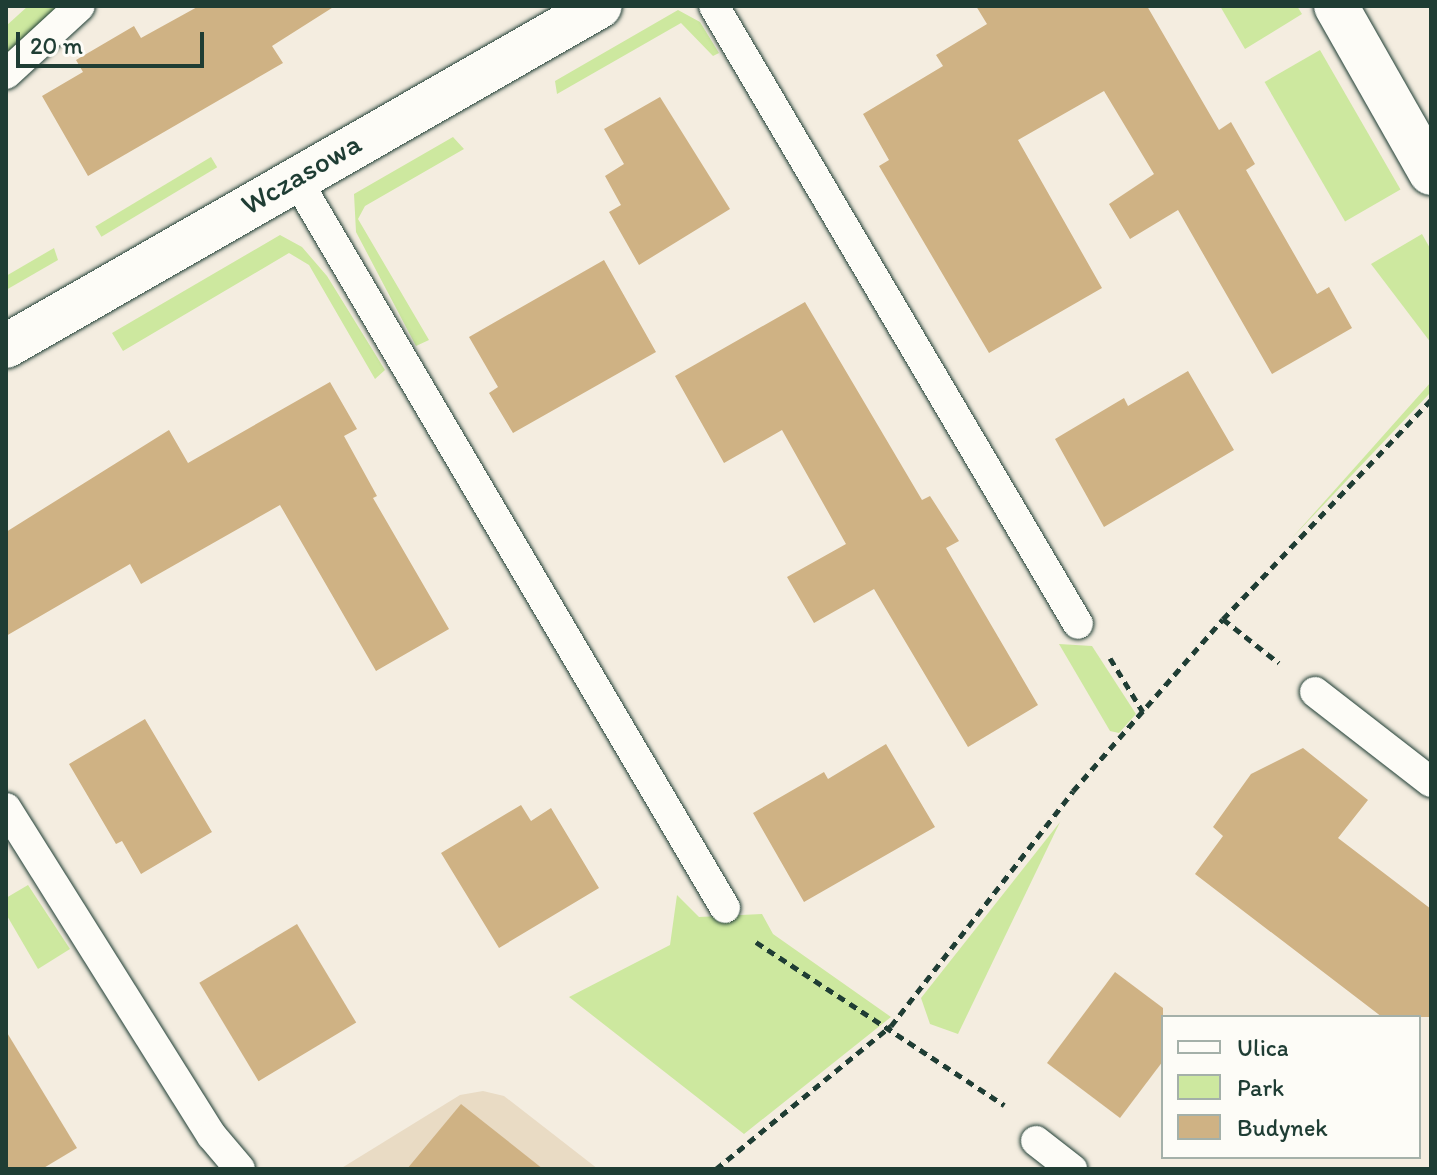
<!DOCTYPE html>
<html>
<head>
<meta charset="utf-8">
<style>
	body { margin:0 }
	#map { position:relative; width:1437px; height:1175px; overflow:hidden; background:#f4ede0; font-family:Itim,sans-serif }
	div>[style] { position:absolute }
	.built>* { inset:0; background:#e9dbc4 }
	.green>* { inset:0; background:#cde89f; transform-origin:0 0 }
	.building>* { inset:0; background:#cfb284; transform-origin:0 0 }
	.path>* { height:5px; margin-top:-2.5px; transform-origin:0; background:repeating-linear-gradient(90deg,#1f3d34 0 8px,transparent 0 14px) }
	.roads { filter:drop-shadow(0 0 2px #1f3d34) drop-shadow(0 0 2px #1f3d34) }
	.lane>* { height:30px; margin:-15px; padding:0 15px; transform-origin:15px; border-radius:15px; background:#fdfcf7 }
	.street>* { height:44px; margin:-22px; padding:0 22px; transform-origin:22px; border-radius:22px; background:#fdfcf7 }
	span { translate:-50% -50%; white-space:nowrap; text-align:center; line-height:1.15; -webkit-text-stroke:6px #fdfcf7; paint-order:stroke }
	.street-label { font-size:30px; color:#1f3d34 }
	.frame { position:absolute; inset:0; border:8px solid #1f3d34; pointer-events:none }
	.legend { position:absolute; left:1161px; top:1015px; width:260px; height:144px; box-sizing:border-box; background:#fdfcf7; border:2px solid #a4b0a9; margin:0; padding:10px 14px; list-style:none; font-size:24px; color:#1f3d34 }
	.legend li { display:flex; align-items:center; gap:16px; height:40px }
	.legend b { width:40px; border:2px solid #a4b0a9 }
	.scale { position:absolute; left:16px; top:32px; width:188px; height:36px; box-sizing:border-box; border:4px solid #1f3d34; border-top:0; padding-left:10px; font-size:24px; line-height:28px; white-space:nowrap; color:#1f3d34; -webkit-text-stroke:6px #fdfcf7; paint-order:stroke }
</style>
</head>
<body>
<div id="map">
	<div class="built">
		<div style="clip-path:polygon(483px 1091px,504px 1096px,598px 1169px,340px 1169px,460px 1095px)"></div>
	</div>
	<div class="green">
		<div style="clip-path:polygon(28px 6px,62px 6px,6px 58px,6px 26px)"></div>
		<div style="clip-path:polygon(1220px 6px,1297px 6px,1302px 14px,1245px 49px)"></div>
		<div style="clip-path:polygon(678px 10px,700px 22px,719px 53px,713px 56px,681px 23px,557px 94px,555px 81px)"></div>
		<div style="left:1320px;top:50px;width:161px;height:64px;rotate:60deg"></div>
		<div style="clip-path:polygon(453px 137px,464px 149px,365px 206px,358px 219px,429px 340px,416px 346px,356px 232px,354px 194px)"></div>
		<div style="left:211px;top:157px;width:12px;height:135px;rotate:59deg"></div>
		<div style="clip-path:polygon(1422px 234px,1431px 250px,1431px 343px,1371px 264px)"></div>
		<div style="clip-path:polygon(280px 235px,302px 247px,327px 276px,385px 370px,375px 379px,309px 265px,289px 253px,123px 351px,112px 333px)"></div>
		<div style="clip-path:polygon(54px 248px,58px 260px,6px 290px,6px 276px)"></div>
		<div style="clip-path:polygon(1431px 382px,1431px 392px,1291px 539px)"></div>
		<div style="clip-path:polygon(1059px 644px,1092px 646px,1136px 714px,1119px 733px,1110px 731px)"></div>
		<div style="clip-path:polygon(1060px 822px,958px 1034px,930px 1024px,921px 998px)"></div>
		<div style="clip-path:polygon(28px 885px,70px 949px,38px 969px,6px 914px,6px 898px)"></div>
		<div style="clip-path:polygon(677px 895px,699px 917px,762px 914px,773px 934px,891px 1017px,744px 1134px,569px 997px,670px 945px)"></div>
	</div>
	<div class="building">
		<div style="clip-path:polygon(199px 6px,335px 6px,272px 46px,283px 63px,88px 176px,42px 96px,83px 72px,76px 60px,134px 26px,141px 38px)"></div>
		<div style="clip-path:polygon(976px 6px,1147px 6px,1219px 130px,1231px 122px,1255px 164px,1246px 170px,1317px 294px,1329px 287px,1352px 328px,1272px 374px,1178px 210px,1130px 239px,1109px 204px,1154px 174px,1104px 91px,1018px 140px,1102px 288px,989px 353px,879px 166px,889px 160px,863px 114px,943px 66px,936px 55px,987px 24px)"></div>
		<div style="clip-path:polygon(660px 97px,730px 209px,639px 265px,609px 212px,621px 205px,605px 176px,624px 164px,604px 129px)"></div>
		<div style="clip-path:polygon(604px 260px,656px 352px,513px 433px,489px 393px,498px 387px,469px 337px)"></div>
		<div style="clip-path:polygon(805px 302px,922px 500px,930px 496px,959px 541px,946px 548px,1038px 705px,968px 747px,874px 589px,814px 623px,787px 577px,846px 544px,782px 430px,724px 463px,675px 376px)"></div>
		<div style="clip-path:polygon(1188px 371px,1234px 450px,1104px 527px,1055px 439px,1124px 398px,1128px 406px)"></div>
		<div style="clip-path:polygon(330px 382px,357px 429px,344px 436px,377px 496px,373px 498px,449px 629px,376px 671px,280px 505px,141px 584px,130px 564px,6px 636px,6px 532px,169px 430px,188px 463px)"></div>
		<div style="clip-path:polygon(145px 719px,212px 832px,141px 874px,122px 841px,116px 844px,69px 764px)"></div>
		<div style="clip-path:polygon(886px 744px,935px 827px,804px 902px,753px 813px,824px 772px,828px 779px)"></div>
		<div style="clip-path:polygon(1303px 748px,1368px 800px,1338px 838px,1431px 909px,1431px 1017px,1382px 1017px,1195px 874px,1223px 836px,1213px 827px,1251px 774px)"></div>
		<div style="clip-path:polygon(521px 805px,531px 821px,551px 808px,599px 888px,499px 948px,441px 853px)"></div>
		<div style="left:297px;top:924px;width:115px;height:114px;rotate:59deg"></div>
		<div style="clip-path:polygon(1115px 972px,1163px 1008px,1163px 1061px,1120px 1118px,1047px 1063px)"></div>
		<div style="clip-path:polygon(6px 1031px,77px 1148px,42px 1169px,6px 1169px)"></div>
		<div style="clip-path:polygon(461px 1104px,543px 1169px,407px 1169px)"></div>
	</div>
	<div class="path">
		<div style="left:1223px;top:619px;width:71px;rotate:38.2deg"></div>
		<div style="left:1110px;top:658px;width:63px;rotate:58.6deg"></div>
		<div style="left:756px;top:942px;width:297px;rotate:33.3deg"></div>
		<div style="left:716px;top:1169px;width:226px;rotate:-39.3deg"></div>
		<div style="left:891px;top:1026px;width:297px;rotate:-52.2deg"></div>
		<div style="left:1073px;top:791px;width:228px;rotate:-48.9deg"></div>
		<div style="left:1223px;top:619px;width:302px;rotate:-46.5deg"></div>
	</div>
	<div class="roads">
		<div class="lane">
			<div style="left:714px;top:6px;width:717px;rotate:59.5deg"></div>
			<div style="left:6px;top:74px;width:100px;rotate:-42.6deg"></div>
			<div style="left:295px;top:177px;width:848px;rotate:59.53deg"></div>
			<div style="left:1315px;top:692px;width:147px;rotate:37.8deg"></div>
			<div style="left:6px;top:808px;width:387px;rotate:57.9deg"></div>
			<div style="left:212px;top:1136px;width:43px;rotate:49.7deg"></div>
			<div style="left:1036px;top:1141px;width:46px;rotate:37.9deg"></div>
		</div>
		<div class="street">
			<div style="left:1336px;top:6px;width:192px;rotate:60.4deg"></div>
			<div style="left:6px;top:346px;width:684px;rotate:-29.79deg"></div>
		</div>
	</div>
	<div class="street-label">
		<span style="left:301px;top:174px;rotate:-30deg">Wczasowa</span>
	</div>
	<div class="frame"></div>
	<ul class="legend">
	<li><b style="height:10px;background:#fdfcf7"></b>Ulica</li>
	<li><b style="height:22px;background:#cde89f"></b>Park</li>
	<li><b style="height:22px;background:#cfb284"></b>Budynek</li>
	</ul>
	<div class="scale">20 m</div>
</div>
</body>
</html>
